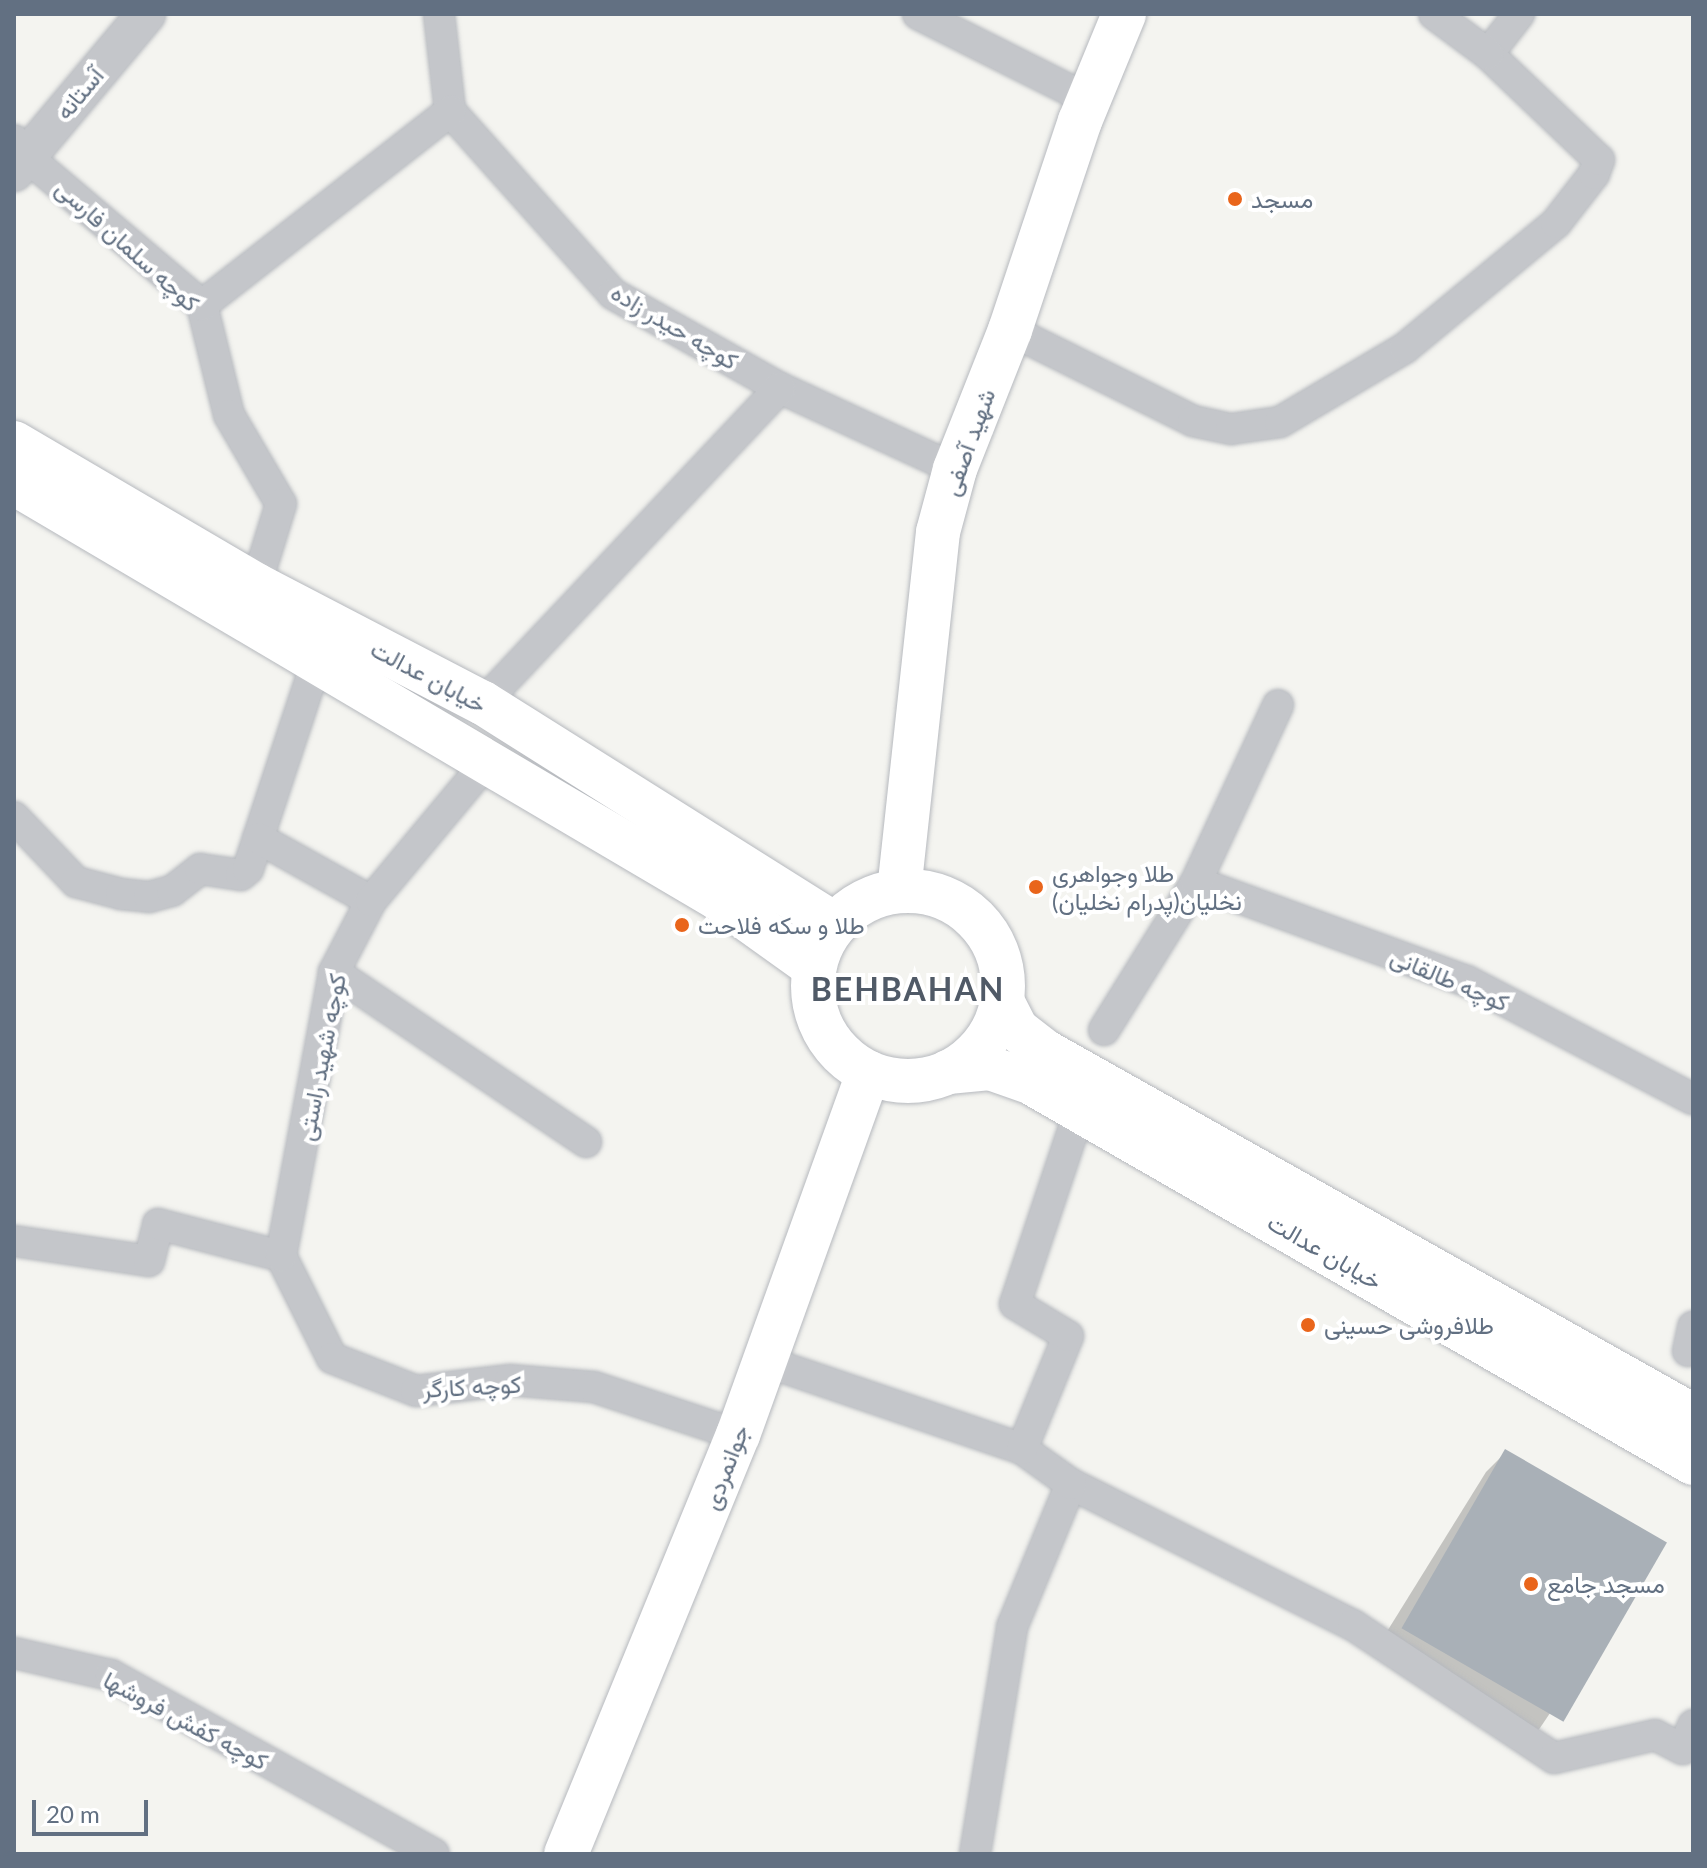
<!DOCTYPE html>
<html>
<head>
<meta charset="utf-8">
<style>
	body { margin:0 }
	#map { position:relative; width:1707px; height:1868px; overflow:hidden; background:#f4f4f0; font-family:Lato,Vazirmatn,sans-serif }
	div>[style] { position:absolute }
	.shadow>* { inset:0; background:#0003 }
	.building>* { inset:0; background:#a9b0b7; transform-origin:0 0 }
	.roads { filter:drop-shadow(0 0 2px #b6b9be) drop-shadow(0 0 2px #b6b9be) }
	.minor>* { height:30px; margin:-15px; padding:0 15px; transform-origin:15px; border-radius:15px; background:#c4c6ca }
	.tertiary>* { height:38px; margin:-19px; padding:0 19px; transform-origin:19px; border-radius:19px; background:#c4c6ca }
	.secondary>* { height:44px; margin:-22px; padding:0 22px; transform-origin:22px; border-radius:22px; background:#fff }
	.secondary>.ring { margin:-22px; padding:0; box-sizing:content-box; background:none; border:44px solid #fff; border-radius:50% }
	.dots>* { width:22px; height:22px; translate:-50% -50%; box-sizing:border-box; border:4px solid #fff; border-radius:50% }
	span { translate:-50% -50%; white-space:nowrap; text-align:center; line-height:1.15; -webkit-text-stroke:8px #fff; paint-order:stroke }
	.street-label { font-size:24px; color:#627082 }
	.poi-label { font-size:24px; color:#627082 }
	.left { translate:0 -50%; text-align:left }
	.district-label { font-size:32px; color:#505a67; font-weight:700; letter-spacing:2px }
	.frame { position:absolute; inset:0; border:16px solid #627082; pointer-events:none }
	.scale { position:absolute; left:32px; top:1800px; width:116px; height:36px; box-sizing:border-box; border:4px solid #627082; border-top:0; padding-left:10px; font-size:24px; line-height:28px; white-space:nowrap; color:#627082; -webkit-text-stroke:6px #fff; paint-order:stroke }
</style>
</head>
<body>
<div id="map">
	<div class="shadow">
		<div style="clip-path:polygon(1506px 1452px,1664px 1543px,1540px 1728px,1521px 1748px,1378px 1646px,1486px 1472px)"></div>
	</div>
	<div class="building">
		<div style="left:1505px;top:1449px;width:187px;height:207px;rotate:30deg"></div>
	</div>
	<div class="roads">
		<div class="minor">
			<div style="left:439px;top:14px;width:98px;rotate:83.5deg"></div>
			<div style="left:450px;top:111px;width:245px;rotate:48.3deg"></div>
			<div style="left:613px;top:294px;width:192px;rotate:29.4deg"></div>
			<div style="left:780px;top:388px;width:193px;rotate:24.8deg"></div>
			<div style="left:918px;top:14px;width:190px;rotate:26.6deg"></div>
			<div style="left:1488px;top:54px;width:51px;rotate:-52.2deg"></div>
			<div style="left:14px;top:140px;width:20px;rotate:53deg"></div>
			<div style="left:26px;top:156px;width:231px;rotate:40.3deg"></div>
			<div style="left:202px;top:305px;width:113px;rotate:76.2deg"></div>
			<div style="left:229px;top:415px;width:103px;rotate:59.7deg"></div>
			<div style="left:281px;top:504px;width:85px;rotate:107.2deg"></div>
			<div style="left:202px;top:305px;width:315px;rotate:-38deg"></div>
			<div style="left:1010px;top:330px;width:204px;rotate:26.4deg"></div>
			<div style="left:1193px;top:421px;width:39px;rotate:12deg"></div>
			<div style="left:1231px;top:429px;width:49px;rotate:-8.1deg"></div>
			<div style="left:1280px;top:422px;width:145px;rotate:-30.6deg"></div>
			<div style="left:1405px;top:348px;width:196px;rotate:-39.6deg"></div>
			<div style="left:1556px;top:223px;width:62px;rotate:-52.2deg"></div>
			<div style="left:1594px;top:174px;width:15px;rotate:-70deg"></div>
			<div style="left:1599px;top:160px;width:153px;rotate:-136.3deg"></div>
			<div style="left:1488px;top:54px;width:67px;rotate:-143.5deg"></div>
			<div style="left:483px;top:703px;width:433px;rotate:-46.7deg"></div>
			<div style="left:14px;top:817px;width:90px;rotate:46.4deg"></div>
			<div style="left:76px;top:882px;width:47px;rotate:14.9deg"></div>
			<div style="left:121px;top:894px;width:28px;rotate:6deg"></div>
			<div style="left:149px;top:897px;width:24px;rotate:-15deg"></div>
			<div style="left:172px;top:891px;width:36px;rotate:-38deg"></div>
			<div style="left:200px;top:869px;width:41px;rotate:8.3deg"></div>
			<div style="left:241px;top:875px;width:9px;rotate:-41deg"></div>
			<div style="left:248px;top:869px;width:220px;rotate:-71.7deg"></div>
			<div style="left:258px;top:838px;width:129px;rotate:29.1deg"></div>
			<div style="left:1196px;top:882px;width:289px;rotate:20.1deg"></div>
			<div style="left:1467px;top:981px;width:255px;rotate:27.6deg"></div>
			<div style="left:334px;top:972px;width:304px;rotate:34deg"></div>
			<div style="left:1104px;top:1030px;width:174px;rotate:-58.1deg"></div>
			<div style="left:1196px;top:882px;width:195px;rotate:-65.1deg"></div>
			<div style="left:14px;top:1241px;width:136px;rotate:8.4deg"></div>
			<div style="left:149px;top:1261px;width:38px;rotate:-76deg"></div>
			<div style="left:158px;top:1224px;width:127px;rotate:14.6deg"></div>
			<div style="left:281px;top:1256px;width:114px;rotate:63.4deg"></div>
			<div style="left:332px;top:1358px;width:90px;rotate:21.4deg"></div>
			<div style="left:416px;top:1391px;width:95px;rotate:-6.7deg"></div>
			<div style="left:510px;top:1380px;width:84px;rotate:4.8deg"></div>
			<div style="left:594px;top:1387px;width:152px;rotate:18.4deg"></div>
			<div style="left:281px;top:1256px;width:289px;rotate:-79.4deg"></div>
			<div style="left:334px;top:972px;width:80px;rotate:-62.5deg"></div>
			<div style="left:371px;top:901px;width:181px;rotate:-50.2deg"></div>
			<div style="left:1688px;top:1351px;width:25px;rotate:-78deg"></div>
			<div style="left:764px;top:1361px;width:273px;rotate:18.8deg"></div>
			<div style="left:1071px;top:1484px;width:315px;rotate:26.6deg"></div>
			<div style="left:1353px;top:1625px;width:241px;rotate:33.5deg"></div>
			<div style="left:1554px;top:1758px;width:104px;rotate:-12.8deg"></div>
			<div style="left:1655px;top:1735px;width:31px;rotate:27deg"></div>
			<div style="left:1683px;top:1749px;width:26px;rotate:-67deg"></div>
			<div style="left:14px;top:1653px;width:99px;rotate:12.8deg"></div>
			<div style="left:111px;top:1675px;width:369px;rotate:29deg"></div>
			<div style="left:975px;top:1854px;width:230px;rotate:-80.7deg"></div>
			<div style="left:1012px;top:1627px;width:155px;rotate:-67.6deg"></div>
			<div style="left:1071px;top:1484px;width:60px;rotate:-144.5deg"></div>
			<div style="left:1022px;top:1449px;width:122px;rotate:-67.8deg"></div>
			<div style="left:1068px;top:1336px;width:62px;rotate:-148.9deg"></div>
			<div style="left:1015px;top:1304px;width:205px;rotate:-71.5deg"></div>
		</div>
		<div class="tertiary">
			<div style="left:14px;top:172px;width:206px;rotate:-50.1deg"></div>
		</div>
		<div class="secondary">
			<div style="left:14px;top:443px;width:281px;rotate:30.4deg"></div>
			<div style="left:256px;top:585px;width:256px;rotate:27.5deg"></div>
			<div style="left:483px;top:703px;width:416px;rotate:32.2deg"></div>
			<div style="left:14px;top:483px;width:819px;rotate:30.54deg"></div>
			<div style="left:719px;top:899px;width:117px;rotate:35.6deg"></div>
			<div style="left:899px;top:891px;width:361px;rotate:-83.8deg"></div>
			<div style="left:938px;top:532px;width:65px;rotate:-74.9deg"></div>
			<div style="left:955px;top:469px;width:149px;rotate:-68.4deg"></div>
			<div style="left:1010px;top:330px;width:220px;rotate:-71.5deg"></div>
			<div style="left:1080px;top:121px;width:116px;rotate:-67.6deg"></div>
			<div class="ring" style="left:813px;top:891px;width:146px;height:146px"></div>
			<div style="left:1003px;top:1003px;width:29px;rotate:63deg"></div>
			<div style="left:1016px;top:1029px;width:36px;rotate:38deg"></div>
			<div style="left:1044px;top:1051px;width:745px;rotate:29.35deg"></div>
			<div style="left:948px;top:1072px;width:42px;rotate:-5.4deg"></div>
			<div style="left:990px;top:1068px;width:42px;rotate:19.3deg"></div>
			<div style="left:1030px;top:1082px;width:765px;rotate:29.88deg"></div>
			<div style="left:566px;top:1854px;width:453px;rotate:-67.7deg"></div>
			<div style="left:738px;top:1435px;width:385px;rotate:-70.2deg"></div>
		</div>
	</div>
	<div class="dots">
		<div style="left:1235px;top:199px;background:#e9651b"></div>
		<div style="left:1036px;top:887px;background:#e9651b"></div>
		<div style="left:682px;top:925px;background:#e9651b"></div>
		<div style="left:1308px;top:1325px;background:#e9651b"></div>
		<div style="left:1531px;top:1584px;background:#e9651b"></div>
	</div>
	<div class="street-label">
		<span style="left:79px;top:93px;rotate:-50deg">آستانه</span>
		<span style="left:128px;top:245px;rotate:42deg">کوچه سلمان فارسی</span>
		<span style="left:675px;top:326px;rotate:31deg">کوچه حیدر زاده</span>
		<span style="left:968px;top:442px;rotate:-70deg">شهید آصفی</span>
		<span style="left:429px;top:676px;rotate:28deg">خیابان عدالت</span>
		<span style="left:1450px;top:979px;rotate:23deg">کوچه طالقانی</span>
		<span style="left:321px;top:1057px;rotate:-79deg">کوچه شهید راستی</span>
		<span style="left:1325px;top:1251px;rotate:30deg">خیابان عدالت</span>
		<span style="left:472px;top:1386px;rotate:-3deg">کوچه کارگر</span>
		<span style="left:725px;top:1467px;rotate:-69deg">جوانمردی</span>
		<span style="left:186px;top:1720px;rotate:28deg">کوچه کفش فروشها</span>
	</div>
	<div class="poi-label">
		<span class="left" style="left:1251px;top:199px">مسجد</span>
		<span class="left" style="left:1052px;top:887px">طلا وجواهری<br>نخلیان(پدرام نخلیان)</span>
		<span class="left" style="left:698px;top:925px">طلا و سکه فلاحت</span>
		<span class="left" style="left:1324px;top:1325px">طلافروشی حسینی</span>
		<span class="left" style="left:1547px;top:1584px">مسجد جامع</span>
	</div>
	<div class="district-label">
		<span style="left:908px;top:989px">BEHBAHAN</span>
	</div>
	<div class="frame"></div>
	<div class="scale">20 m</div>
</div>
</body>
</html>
